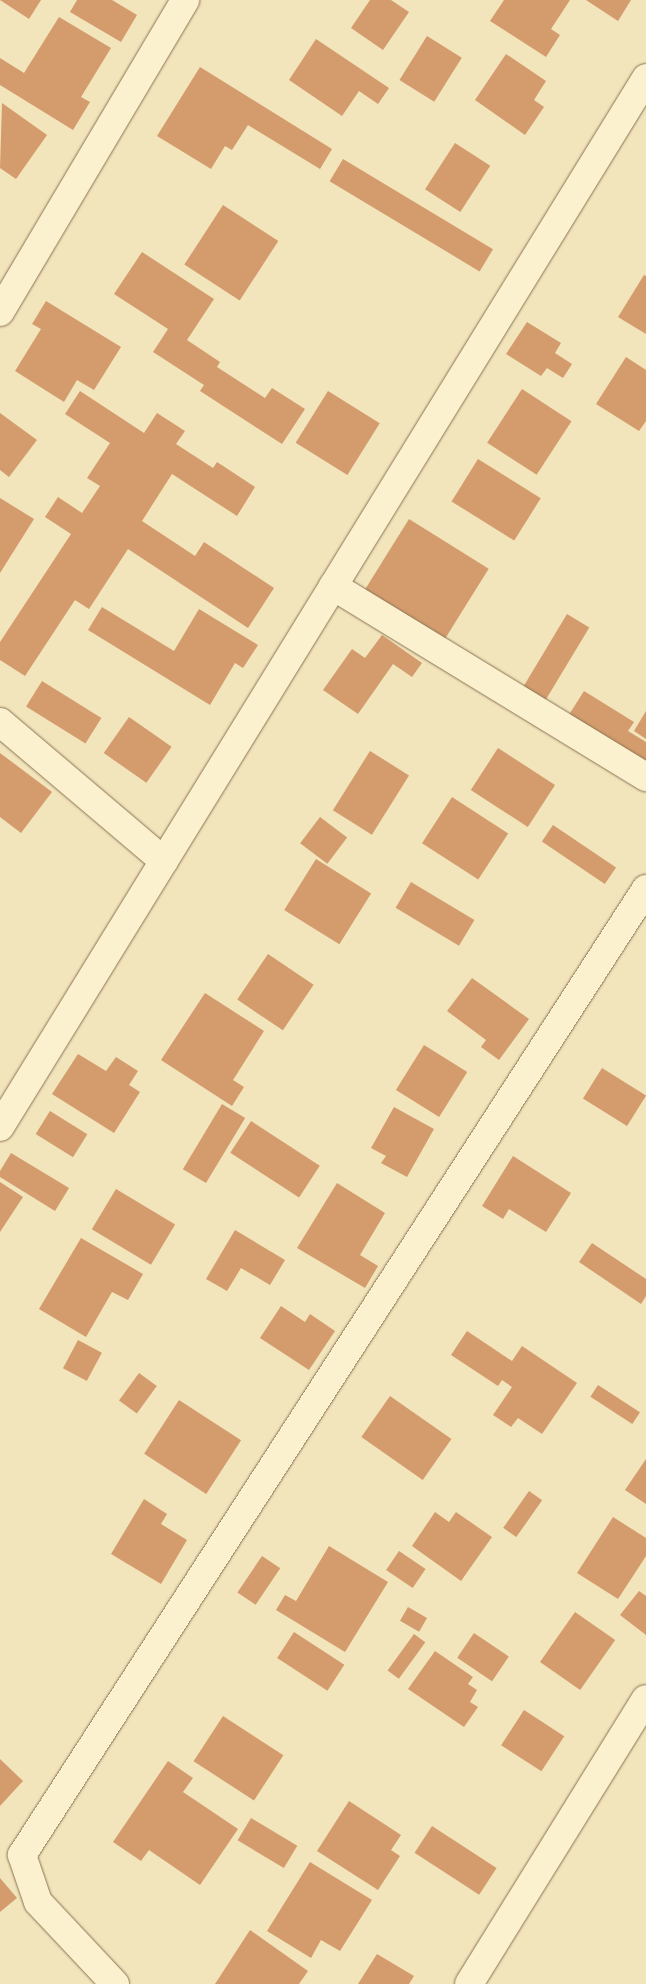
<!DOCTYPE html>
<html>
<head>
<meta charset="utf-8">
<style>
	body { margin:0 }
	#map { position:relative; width:646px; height:1984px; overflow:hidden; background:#f2e4bb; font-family:"Roboto Serif",serif }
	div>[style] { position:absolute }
	.building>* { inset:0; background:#d49c6d; transform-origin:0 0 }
	.roads { filter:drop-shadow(0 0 1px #8a7353) drop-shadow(0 0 1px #8a7353) }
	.minor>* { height:28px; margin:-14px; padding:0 14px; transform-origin:14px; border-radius:14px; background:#fcf1ce }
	span { translate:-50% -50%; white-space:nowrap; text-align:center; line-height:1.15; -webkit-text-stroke:4px #f8edcb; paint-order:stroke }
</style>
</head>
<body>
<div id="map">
	<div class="building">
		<div style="clip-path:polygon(0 0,41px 0,29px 19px)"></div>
		<div style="clip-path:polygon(77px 0,112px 0,137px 15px,121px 42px,70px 12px)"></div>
		<div style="clip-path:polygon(370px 0,391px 0,409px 12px,383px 50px,351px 28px)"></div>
		<div style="clip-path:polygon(504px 0,570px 0,551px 29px,560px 35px,546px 57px,490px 21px)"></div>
		<div style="clip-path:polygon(586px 0,631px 0,618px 21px)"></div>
		<div style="clip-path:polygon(59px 17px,111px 48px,81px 97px,90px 102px,73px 130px,0 85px,0 58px,24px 73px)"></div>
		<div style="left:427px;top:36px;width:41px;height:52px;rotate:32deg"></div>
		<div style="clip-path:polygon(316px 39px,389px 88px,378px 104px,359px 91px,342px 116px,289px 80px)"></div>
		<div style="clip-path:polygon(506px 54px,546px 81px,534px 100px,544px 107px,525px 135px,475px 100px)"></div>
		<div style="clip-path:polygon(200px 67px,332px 149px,320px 169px,248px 125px,232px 150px,225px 146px,211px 169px,157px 136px)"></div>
		<div style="clip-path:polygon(2px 103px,47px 135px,16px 179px,0 168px)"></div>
		<div style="left:455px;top:143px;width:42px;height:55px;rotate:33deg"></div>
		<div style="left:343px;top:159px;width:175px;height:26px;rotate:31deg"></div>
		<div style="left:223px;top:205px;width:66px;height:71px;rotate:33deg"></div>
		<div style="clip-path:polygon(142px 252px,214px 299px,187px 340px,220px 362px,217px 367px,265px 398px,272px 388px,305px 409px,282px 444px,200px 391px,204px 385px,153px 352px,168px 329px,114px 294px)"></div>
		<div style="clip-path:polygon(644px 275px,646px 276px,646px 334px,618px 317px)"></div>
		<div style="clip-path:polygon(46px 301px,121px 347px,94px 390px,77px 380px,64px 402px,15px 371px,41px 329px,32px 324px)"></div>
		<div style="clip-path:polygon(527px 322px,561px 343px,555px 353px,572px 364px,563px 378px,547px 368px,541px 376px,506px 354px)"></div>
		<div style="clip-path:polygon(626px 357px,646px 370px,646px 421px,639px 431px,596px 404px)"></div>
		<div style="left:522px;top:389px;width:59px;height:64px;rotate:33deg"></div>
		<div style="clip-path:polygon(80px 391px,144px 433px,157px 413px,185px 431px,176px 444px,213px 468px,217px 462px,255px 487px,237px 516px,172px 474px,142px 521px,195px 556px,204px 542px,274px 588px,248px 628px,128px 549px,89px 609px,75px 600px,25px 676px,0 660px,0 642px,71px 534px,45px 517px,58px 497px,82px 513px,100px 486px,87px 478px,110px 443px,65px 414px)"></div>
		<div style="left:328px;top:391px;width:61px;height:61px;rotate:32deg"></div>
		<div style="clip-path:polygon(0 413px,37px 440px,9px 477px,0 470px)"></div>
		<div style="left:478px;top:459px;width:74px;height:50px;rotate:32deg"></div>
		<div style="clip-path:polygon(0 498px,34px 519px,0 573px)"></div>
		<div style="left:409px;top:519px;width:94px;height:86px;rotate:32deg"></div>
		<div style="clip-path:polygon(102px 607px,174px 651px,199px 609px,258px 645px,243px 668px,235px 663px,210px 705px,88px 630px)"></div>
		<div style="left:567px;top:614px;width:26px;height:86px;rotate:31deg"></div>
		<div style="clip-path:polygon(382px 635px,422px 663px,412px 677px,393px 664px,358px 714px,323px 690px,352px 649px,365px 658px)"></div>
		<div style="left:42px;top:681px;width:70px;height:30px;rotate:32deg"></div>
		<div style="clip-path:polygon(584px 691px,634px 722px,628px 731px,646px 742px,646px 770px,565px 721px)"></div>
		<div style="clip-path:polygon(646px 711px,646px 739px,634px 731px)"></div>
		<div style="left:129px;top:717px;width:52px;height:44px;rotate:35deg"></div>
		<div style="left:498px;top:748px;width:68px;height:50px;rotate:33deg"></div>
		<div style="left:370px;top:751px;width:46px;height:70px;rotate:32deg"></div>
		<div style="clip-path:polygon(0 753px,52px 792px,21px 833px,0 817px)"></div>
		<div style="left:452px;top:797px;width:67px;height:55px;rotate:33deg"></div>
		<div style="left:320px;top:817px;width:34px;height:33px;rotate:37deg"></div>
		<div style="left:553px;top:825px;width:76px;height:20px;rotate:34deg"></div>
		<div style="left:316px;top:859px;width:65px;height:60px;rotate:32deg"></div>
		<div style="left:411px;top:882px;width:74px;height:30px;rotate:31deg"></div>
		<div style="left:268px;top:954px;width:55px;height:55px;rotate:34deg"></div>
		<div style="clip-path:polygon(472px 978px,529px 1019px,499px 1060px,481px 1047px,486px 1040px,447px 1011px)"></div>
		<div style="clip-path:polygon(205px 993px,264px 1031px,233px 1080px,244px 1087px,232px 1106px,161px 1060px)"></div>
		<div style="left:424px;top:1045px;width:51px;height:53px;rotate:32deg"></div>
		<div style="clip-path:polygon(78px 1054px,106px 1071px,116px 1057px,138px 1071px,129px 1085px,140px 1092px,114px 1133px,52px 1094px)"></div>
		<div style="left:602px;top:1068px;width:52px;height:36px;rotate:32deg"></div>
		<div style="left:222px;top:1104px;width:27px;height:76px;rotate:31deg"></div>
		<div style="clip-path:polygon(394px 1107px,434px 1129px,407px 1177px,381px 1163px,386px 1156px,371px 1148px)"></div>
		<div style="left:50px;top:1111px;width:44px;height:27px;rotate:32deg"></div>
		<div style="left:251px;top:1121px;width:82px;height:38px;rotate:33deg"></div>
		<div style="clip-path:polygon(11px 1153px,69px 1188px,55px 1211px,0 1177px,0 1171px)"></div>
		<div style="clip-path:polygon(513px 1156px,571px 1193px,546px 1232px,509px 1209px,503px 1219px,482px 1206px)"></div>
		<div style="clip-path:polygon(0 1182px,23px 1197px,0 1232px)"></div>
		<div style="clip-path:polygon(337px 1183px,385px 1213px,360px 1255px,378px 1266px,365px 1288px,297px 1248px)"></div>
		<div style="left:116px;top:1189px;width:69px;height:47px;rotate:31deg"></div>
		<div style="clip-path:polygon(235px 1230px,285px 1260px,270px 1285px,241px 1268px,227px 1291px,206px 1279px)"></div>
		<div style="clip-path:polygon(81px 1238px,143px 1274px,128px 1300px,112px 1292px,86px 1337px,39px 1309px)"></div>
		<div style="clip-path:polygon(592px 1243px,646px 1279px,646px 1296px,641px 1304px,579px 1262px)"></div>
		<div style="clip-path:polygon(281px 1306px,305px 1322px,310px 1314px,335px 1331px,309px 1370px,260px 1338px)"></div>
		<div style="clip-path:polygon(467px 1331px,512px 1361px,522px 1346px,577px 1383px,542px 1434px,518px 1418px,511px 1427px,493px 1415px,512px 1387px,502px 1380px,498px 1386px,451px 1355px)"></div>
		<div style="left:78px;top:1340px;width:27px;height:32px;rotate:28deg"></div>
		<div style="left:139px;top:1373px;width:22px;height:34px;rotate:36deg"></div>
		<div style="left:598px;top:1385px;width:50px;height:14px;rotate:33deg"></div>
		<div style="left:390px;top:1396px;width:75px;height:50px;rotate:35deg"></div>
		<div style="left:179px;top:1400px;width:74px;height:64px;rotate:33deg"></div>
		<div style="clip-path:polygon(646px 1459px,646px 1504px,625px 1490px)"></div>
		<div style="left:529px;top:1491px;width:16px;height:45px;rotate:35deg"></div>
		<div style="clip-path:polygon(144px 1499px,167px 1514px,161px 1524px,187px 1540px,161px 1584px,111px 1554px)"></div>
		<div style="clip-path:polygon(435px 1512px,449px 1522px,456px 1512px,492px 1537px,461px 1581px,412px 1546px)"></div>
		<div style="clip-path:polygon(613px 1517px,646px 1538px,646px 1556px,618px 1599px,577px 1573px)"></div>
		<div style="clip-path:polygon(329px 1546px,388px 1582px,345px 1652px,276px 1610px,285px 1595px,296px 1601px)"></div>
		<div style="left:399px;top:1551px;width:32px;height:23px;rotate:34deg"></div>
		<div style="left:262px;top:1556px;width:22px;height:44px;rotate:34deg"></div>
		<div style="clip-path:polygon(639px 1591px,646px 1596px,646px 1635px,620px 1615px)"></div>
		<div style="left:408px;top:1607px;width:22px;height:16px;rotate:30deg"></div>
		<div style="left:575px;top:1612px;width:49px;height:61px;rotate:35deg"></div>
		<div style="left:294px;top:1632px;width:60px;height:31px;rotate:33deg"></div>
		<div style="left:474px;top:1633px;width:42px;height:30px;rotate:34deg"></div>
		<div style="left:414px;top:1634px;width:14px;height:45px;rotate:36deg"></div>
		<div style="clip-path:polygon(435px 1651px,473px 1677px,468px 1684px,477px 1690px,470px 1702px,478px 1707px,464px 1727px,408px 1689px)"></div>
		<div style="left:524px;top:1710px;width:48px;height:42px;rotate:33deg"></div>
		<div style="left:223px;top:1716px;width:72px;height:54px;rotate:33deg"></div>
		<div style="clip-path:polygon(0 1759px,23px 1781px,0 1806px)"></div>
		<div style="clip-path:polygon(168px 1761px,193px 1778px,183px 1792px,238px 1829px,200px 1885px,149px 1850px,141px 1861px,113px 1842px)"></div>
		<div style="clip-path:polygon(349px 1801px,401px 1835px,391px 1850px,400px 1856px,378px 1890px,317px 1851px)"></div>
		<div style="left:251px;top:1818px;width:54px;height:26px;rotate:31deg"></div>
		<div style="left:432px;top:1826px;width:77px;height:32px;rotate:33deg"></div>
		<div style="clip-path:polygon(310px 1862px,372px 1900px,340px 1951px,321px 1940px,311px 1958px,267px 1931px)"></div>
		<div style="clip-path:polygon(0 1878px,17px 1898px,0 1912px)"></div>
		<div style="clip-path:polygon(250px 1930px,308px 1971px,299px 1984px,215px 1984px)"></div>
		<div style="clip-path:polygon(377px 1954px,414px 1976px,409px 1984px,358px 1984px)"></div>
	</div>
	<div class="roads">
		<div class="minor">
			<div style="left:0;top:312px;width:363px;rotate:-59.3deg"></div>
			<div style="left:333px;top:586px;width:367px;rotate:31.4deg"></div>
			<div style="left:0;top:722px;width:215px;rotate:40.3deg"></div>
			<div style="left:0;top:1127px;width:1232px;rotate:-58.37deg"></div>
			<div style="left:115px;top:1984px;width:112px;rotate:-133.2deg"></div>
			<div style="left:38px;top:1902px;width:50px;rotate:-108.8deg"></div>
			<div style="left:22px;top:1855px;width:1150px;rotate:-57.14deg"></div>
			<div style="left:469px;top:1984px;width:335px;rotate:-58.2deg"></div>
		</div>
	</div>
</div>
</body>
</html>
